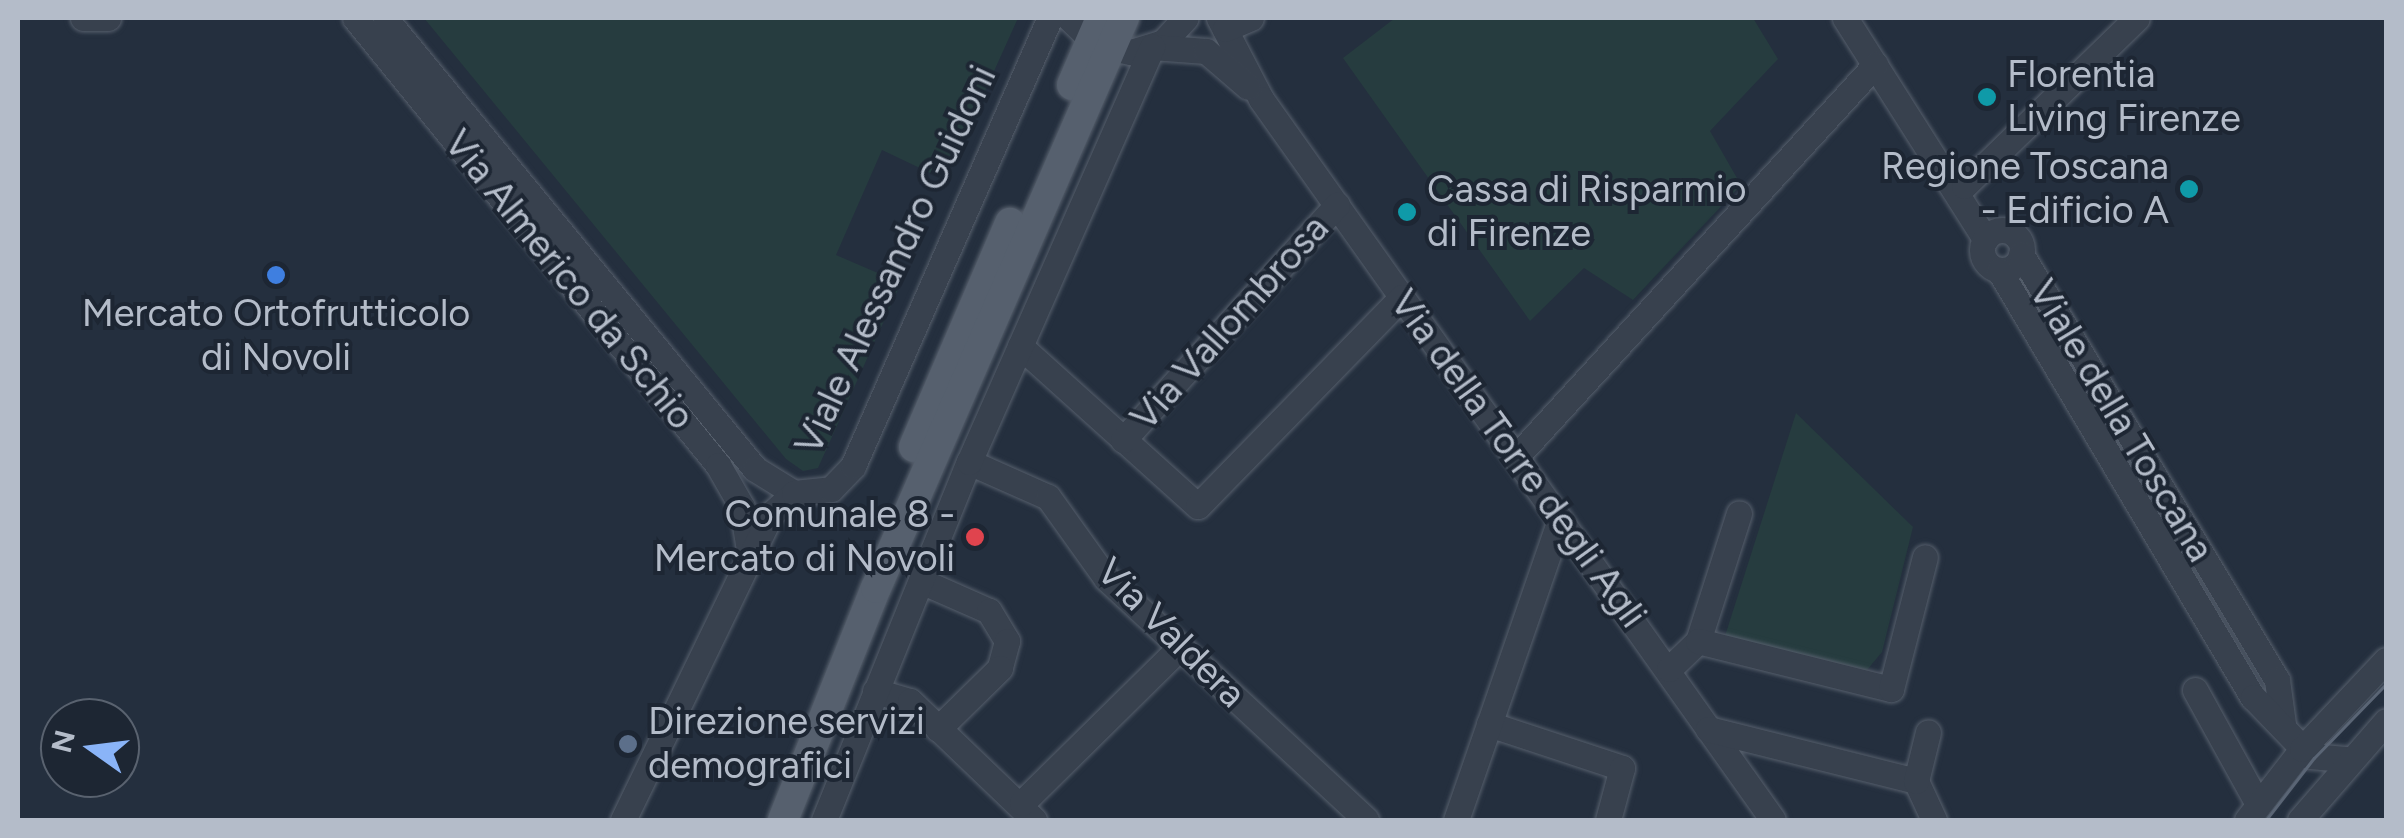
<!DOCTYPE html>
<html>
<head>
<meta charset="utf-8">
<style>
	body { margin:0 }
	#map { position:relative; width:2404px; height:838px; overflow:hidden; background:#242f3e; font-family:Figtree,sans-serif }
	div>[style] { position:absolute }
	.green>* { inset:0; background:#263c3f }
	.roads { filter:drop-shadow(0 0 2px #565f6c) drop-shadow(0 0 2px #565f6c) }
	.minor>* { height:25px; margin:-12.5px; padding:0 12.5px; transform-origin:12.5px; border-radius:12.5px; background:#38414e }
	.minor>.ring { margin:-12.5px; padding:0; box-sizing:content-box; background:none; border:25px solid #38414e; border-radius:50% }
	.major>* { height:30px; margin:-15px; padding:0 15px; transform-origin:15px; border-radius:15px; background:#56606e }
	.tram>* { height:2.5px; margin:-1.25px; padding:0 1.25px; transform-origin:1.25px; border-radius:1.25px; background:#5a6575 }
	.dots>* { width:28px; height:28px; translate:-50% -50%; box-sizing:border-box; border:5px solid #1d2633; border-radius:50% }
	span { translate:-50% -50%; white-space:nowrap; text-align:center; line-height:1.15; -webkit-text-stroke:8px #1d2633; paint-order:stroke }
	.poi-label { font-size:38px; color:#b4bcc9 }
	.left { translate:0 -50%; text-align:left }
	.right { translate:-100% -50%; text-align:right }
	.street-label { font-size:38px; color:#b4bcc9 }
	.frame { position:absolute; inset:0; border:20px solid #b4bcc9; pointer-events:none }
	.north { position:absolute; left:40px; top:698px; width:100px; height:100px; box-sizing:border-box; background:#1d2633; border:2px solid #59626f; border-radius:50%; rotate:284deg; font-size:28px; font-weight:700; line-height:40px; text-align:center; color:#b4bcc9 }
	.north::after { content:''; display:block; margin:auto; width:35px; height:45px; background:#8ab4f8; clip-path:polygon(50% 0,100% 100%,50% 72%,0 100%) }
</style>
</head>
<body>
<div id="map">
	<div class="green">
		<div style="clip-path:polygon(424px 18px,1018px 18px,945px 180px,882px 150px,836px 255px,901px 283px,818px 468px,803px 471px,786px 459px)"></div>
		<div style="clip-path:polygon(1395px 18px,1753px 18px,1778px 59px,1710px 131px,1741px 185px,1633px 300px,1584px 268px,1530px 321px,1343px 58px)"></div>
		<div style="clip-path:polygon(1796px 413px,1913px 527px,1882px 652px,1867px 670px,1725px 636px)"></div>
	</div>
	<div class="roads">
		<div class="minor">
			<div style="left:83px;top:18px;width:25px"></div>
			<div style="left:355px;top:18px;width:576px;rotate:50.92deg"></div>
			<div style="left:718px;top:465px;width:48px;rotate:60.3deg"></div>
			<div style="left:742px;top:507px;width:50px;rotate:80.7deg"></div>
			<div style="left:385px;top:18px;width:583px;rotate:50.63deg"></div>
			<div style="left:755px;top:469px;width:46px;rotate:31.6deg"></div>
			<div style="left:1069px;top:18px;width:39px;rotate:44deg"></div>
			<div style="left:1097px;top:45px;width:35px;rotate:12deg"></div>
			<div style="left:1131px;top:52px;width:34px;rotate:-17deg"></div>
			<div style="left:1163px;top:42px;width:33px;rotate:-47deg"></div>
			<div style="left:1219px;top:18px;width:91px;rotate:62.6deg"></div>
			<div style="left:1261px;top:99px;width:884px;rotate:54.62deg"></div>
			<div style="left:1845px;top:18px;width:262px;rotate:57.6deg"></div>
			<div style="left:1225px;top:29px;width:28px;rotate:-23deg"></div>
			<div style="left:1152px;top:47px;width:54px;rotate:4.2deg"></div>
			<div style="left:1206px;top:51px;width:55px;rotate:40.6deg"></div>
			<div style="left:1964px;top:186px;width:241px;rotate:-44.2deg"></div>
			<div class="ring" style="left:1982px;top:230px;width:15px;height:15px"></div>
			<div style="left:2021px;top:254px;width:497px;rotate:59deg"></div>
			<div style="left:2277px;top:680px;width:44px;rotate:82.2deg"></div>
			<div style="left:1999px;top:270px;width:497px;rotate:59.3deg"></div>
			<div style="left:2253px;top:697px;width:82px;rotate:46deg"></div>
			<div style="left:2310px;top:756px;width:38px;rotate:5deg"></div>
			<div style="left:1020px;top:346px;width:239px;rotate:42deg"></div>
			<div style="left:1198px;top:506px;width:292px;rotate:-45.7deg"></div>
			<div style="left:1123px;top:440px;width:318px;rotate:-47.7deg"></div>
			<div style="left:1516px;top:457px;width:532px;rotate:-47.52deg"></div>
			<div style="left:969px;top:462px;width:86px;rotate:23.9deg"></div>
			<div style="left:1048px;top:497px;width:100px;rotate:54.4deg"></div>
			<div style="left:1106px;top:578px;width:355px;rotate:42.9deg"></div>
			<div style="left:921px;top:581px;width:74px;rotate:23.8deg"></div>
			<div style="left:989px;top:611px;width:35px;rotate:59deg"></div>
			<div style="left:1007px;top:641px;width:28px;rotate:105deg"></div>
			<div style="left:1000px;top:668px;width:87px;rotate:135.5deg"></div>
			<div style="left:1698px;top:641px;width:134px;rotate:-72.2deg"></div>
			<div style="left:1669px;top:669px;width:40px;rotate:-44deg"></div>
			<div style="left:1698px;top:641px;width:199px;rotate:14deg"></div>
			<div style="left:1891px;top:689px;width:136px;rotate:-75.6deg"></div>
			<div style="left:2195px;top:690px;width:130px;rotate:61.1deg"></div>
			<div style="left:875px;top:691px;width:36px;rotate:16deg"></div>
			<div style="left:910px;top:701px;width:172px;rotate:43.8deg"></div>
			<div style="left:1489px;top:724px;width:140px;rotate:18.3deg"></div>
			<div style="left:1622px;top:768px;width:54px;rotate:105.1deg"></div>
			<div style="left:1708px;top:729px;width:214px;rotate:14deg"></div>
			<div style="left:1916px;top:781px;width:43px;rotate:65.2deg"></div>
			<div style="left:1916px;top:781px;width:50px;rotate:-76.2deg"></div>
			<div style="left:1022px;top:803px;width:222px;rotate:-44.6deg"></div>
			<div style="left:623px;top:820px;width:340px;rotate:-64.2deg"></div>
			<div style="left:771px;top:514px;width:31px;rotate:-42deg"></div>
			<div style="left:794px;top:493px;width:37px;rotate:-6deg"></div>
			<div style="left:831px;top:489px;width:32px;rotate:-46deg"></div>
			<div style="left:853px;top:466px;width:489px;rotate:-66.3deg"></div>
			<div style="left:824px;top:820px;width:386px;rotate:-68deg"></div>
			<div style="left:969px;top:462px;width:454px;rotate:-66.2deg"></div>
			<div style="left:1456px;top:820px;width:318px;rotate:-70.9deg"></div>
			<div style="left:2247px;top:820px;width:90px;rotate:-52.2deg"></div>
			<div style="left:2302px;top:749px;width:122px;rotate:-46.7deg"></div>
			<div style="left:2300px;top:820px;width:131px;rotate:-49deg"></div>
		</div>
		<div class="major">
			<div style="left:1072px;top:85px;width:73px;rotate:-66.6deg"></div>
			<div style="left:914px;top:447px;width:244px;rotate:-66.8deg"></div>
			<div style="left:783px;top:820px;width:250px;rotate:-68.2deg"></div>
			<div style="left:876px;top:588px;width:622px;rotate:-66.49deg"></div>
		</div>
	</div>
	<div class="tram">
		<div style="left:2266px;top:820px;width:78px;rotate:-52.3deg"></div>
		<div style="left:2314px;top:758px;width:103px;rotate:-45.8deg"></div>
	</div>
	<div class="dots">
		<div style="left:1987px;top:97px;background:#0f9aa8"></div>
		<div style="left:2189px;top:189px;background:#0f9aa8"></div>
		<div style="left:1407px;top:212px;background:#0f9aa8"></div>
		<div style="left:276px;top:275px;background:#3f7fe0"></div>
		<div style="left:975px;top:537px;background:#e0444e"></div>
		<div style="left:628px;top:744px;background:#5c6f8a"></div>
	</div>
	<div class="poi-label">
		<span class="left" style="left:2007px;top:97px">Florentia<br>Living Firenze</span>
		<span class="right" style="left:2169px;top:189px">Regione Toscana<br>- Edificio A</span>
		<span class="left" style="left:1427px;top:212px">Cassa di Risparmio<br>di Firenze</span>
		<span style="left:276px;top:336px">Mercato Ortofrutticolo<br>di Novoli</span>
		<span class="right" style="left:955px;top:537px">Comunale 8 -<br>Mercato di Novoli</span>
		<span class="left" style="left:648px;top:744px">Direzione servizi<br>demografici</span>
	</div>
	<div class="street-label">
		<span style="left:896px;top:260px;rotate:-65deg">Viale Alessandro Guidoni</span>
		<span style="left:569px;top:280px;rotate:51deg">Via Almerico da Schio</span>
		<span style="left:1230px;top:323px;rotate:-48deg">Via Vallombrosa</span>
		<span style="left:2121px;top:421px;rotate:59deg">Viale della Toscana</span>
		<span style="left:1518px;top:459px;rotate:54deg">Via della Torre degli Agli</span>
		<span style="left:1171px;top:633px;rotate:45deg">Via Valdera</span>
	</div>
	<div class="frame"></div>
	<div class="north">N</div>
</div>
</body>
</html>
